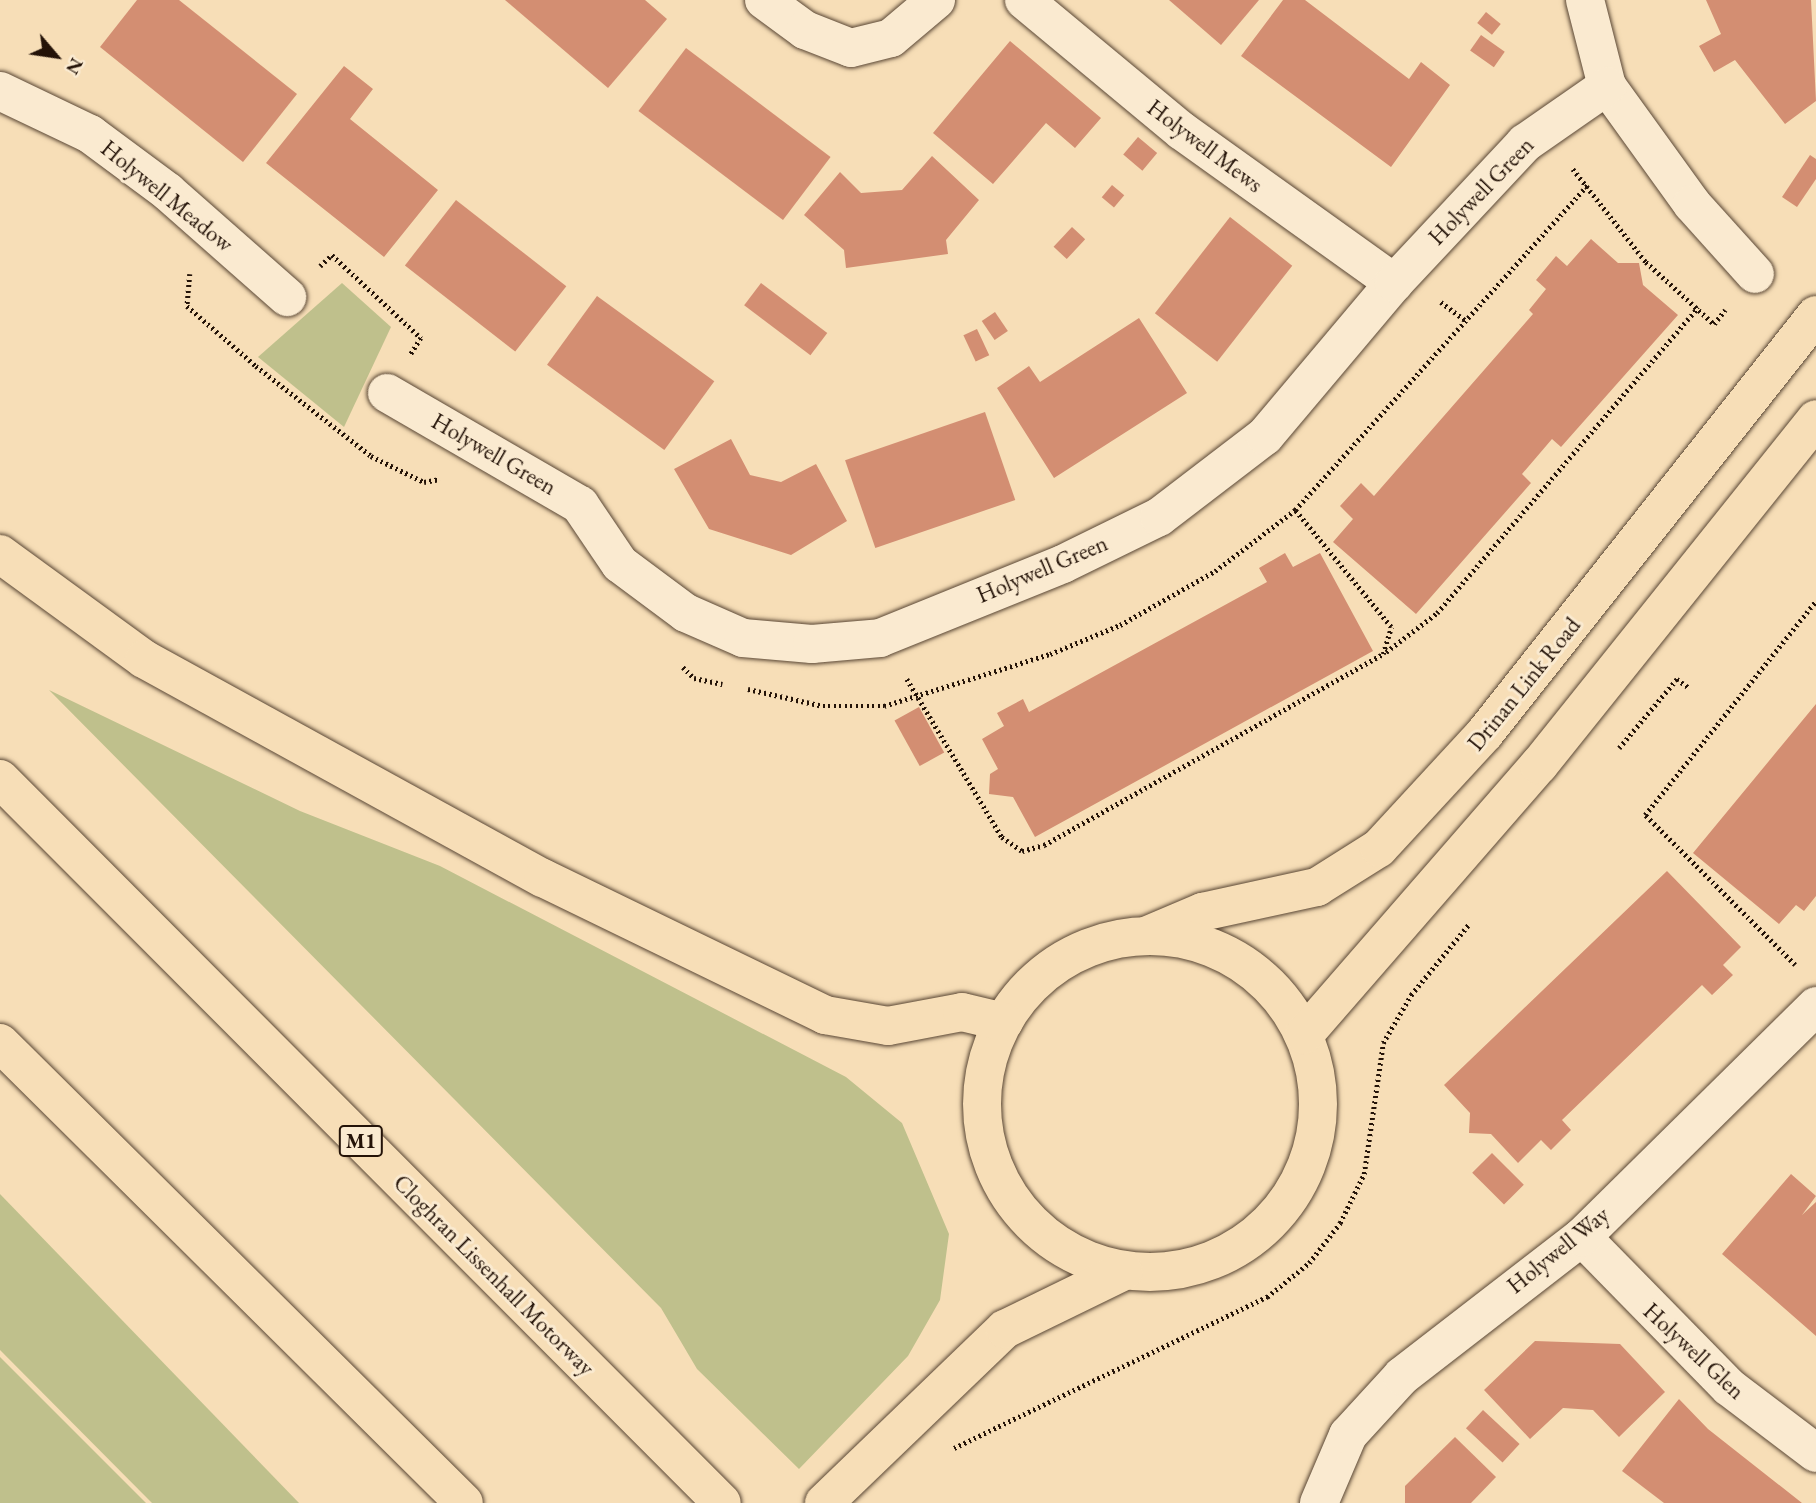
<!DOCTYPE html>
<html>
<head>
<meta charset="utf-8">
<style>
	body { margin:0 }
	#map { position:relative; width:1816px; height:1503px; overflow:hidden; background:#f7deb7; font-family:"EB Garamond",serif }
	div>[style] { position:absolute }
	.green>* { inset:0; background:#bfc08c }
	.building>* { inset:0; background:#d38e72; transform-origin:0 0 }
	.path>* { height:4.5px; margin-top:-2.25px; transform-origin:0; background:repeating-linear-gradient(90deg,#241308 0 2px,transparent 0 5.5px) }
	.roads { filter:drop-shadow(0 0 2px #594634) drop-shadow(0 0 2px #594634) }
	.minor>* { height:38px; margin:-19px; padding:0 19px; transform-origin:19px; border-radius:19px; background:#faead0 }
	.major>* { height:38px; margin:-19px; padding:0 19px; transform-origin:19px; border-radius:19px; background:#f7deb7 }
	.major>.ring { margin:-19px; padding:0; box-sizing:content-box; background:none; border:38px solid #f7deb7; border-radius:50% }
	.highway>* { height:38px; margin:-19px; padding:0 19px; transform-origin:19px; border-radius:19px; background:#f7deb7 }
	span { translate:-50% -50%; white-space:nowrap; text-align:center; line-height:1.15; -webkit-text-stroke:6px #faead0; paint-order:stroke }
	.shield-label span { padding:2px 5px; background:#faead0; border:2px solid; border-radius:5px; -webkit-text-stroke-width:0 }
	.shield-label { font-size:21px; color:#241308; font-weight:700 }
	.street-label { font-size:23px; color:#241308 }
	.north { position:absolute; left:21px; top:21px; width:70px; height:70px; -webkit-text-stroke:5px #faead0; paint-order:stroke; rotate:119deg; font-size:19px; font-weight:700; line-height:28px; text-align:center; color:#241308 }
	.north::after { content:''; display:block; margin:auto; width:24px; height:32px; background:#241308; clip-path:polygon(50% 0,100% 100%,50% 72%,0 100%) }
</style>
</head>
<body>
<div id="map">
	<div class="green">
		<div style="clip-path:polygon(342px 283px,391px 327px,344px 427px,258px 357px)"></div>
		<div style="clip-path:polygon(49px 690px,300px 811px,440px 866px,846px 1077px,902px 1123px,949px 1234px,940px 1300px,908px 1356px,799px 1469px,697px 1369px,661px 1308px)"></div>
		<div style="clip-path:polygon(0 1194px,299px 1503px,152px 1503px,0 1350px)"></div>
		<div style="clip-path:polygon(0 1357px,146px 1503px,0 1503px)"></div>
	</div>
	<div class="building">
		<div style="clip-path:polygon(137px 0,179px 0,297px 94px,243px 162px,100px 47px)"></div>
		<div style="clip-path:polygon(505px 0,645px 0,667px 19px,608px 88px)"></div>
		<div style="clip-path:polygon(1169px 0,1259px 0,1221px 45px)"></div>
		<div style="clip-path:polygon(1283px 0,1305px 0,1409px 79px,1421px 62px,1450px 85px,1391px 167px,1241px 56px)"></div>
		<div style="clip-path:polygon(1706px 0,1811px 0,1816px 101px,1785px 124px,1735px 60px,1714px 72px,1699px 46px,1721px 34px)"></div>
		<div style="left:1486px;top:12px;width:19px;height:14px;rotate:39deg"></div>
		<div style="left:1481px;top:35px;width:29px;height:19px;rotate:35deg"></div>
		<div style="clip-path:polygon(1010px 41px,1101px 118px,1075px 148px,1046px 123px,993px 184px,933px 133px)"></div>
		<div style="left:686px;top:48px;width:181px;height:79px;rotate:37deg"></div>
		<div style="clip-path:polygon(344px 66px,373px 89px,350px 119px,438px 190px,384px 257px,266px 163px)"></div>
		<div style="left:1138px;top:137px;width:25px;height:23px;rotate:40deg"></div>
		<div style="clip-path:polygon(1810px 155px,1816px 159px,1816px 179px,1797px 207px,1782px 197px)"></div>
		<div style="clip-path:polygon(932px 156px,979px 200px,946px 240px,948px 254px,846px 268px,844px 250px,804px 215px,840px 172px,861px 193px,902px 190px)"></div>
		<div style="left:1112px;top:185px;width:16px;height:16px;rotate:40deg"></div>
		<div style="left:456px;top:200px;width:140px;height:83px;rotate:38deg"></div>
		<div style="left:1230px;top:217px;width:79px;height:122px;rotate:38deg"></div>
		<div style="left:1072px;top:227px;width:18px;height:27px;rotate:43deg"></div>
		<div style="clip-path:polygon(1591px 239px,1618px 263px,1639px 263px,1643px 285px,1678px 315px,1561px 447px,1552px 439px,1522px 474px,1531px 483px,1416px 614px,1333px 542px,1353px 519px,1340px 506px,1361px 483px,1374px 496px,1533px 314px,1529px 310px,1546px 289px,1536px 280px,1556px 256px,1567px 266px)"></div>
		<div style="left:761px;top:283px;width:83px;height:28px;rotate:37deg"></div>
		<div style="left:597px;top:296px;width:145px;height:85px;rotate:36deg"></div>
		<div style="left:995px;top:312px;width:23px;height:16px;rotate:56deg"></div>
		<div style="clip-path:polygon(1139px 318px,1187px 393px,1054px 478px,997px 388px,1029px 366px,1040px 382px)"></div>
		<div style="left:977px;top:329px;width:29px;height:15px;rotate:65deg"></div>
		<div style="left:985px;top:412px;width:93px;height:148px;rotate:71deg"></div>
		<div style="clip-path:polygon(731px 439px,750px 475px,781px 482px,816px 464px,847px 521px,791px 555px,709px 529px,674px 469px)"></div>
		<div style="clip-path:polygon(1285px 553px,1293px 567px,1320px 553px,1373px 651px,1035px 837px,1013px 797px,989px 794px,990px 774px,998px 769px,982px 739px,1004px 726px,997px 713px,1023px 699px,1029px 712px,1267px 582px,1259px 568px)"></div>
		<div style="clip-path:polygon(1816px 704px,1816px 896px,1804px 911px,1796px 905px,1779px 924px,1693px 853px)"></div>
		<div style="left:919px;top:707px;width:52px;height:28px;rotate:61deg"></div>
		<div style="clip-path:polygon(1667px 871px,1741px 947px,1723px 965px,1733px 975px,1712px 995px,1702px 985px,1562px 1120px,1571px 1130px,1551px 1150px,1541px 1140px,1518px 1163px,1491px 1134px,1469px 1133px,1470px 1113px,1444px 1085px)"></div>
		<div style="left:1492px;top:1153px;width:45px;height:28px;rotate:45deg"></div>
		<div style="clip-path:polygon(1791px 1174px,1816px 1196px,1802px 1215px,1816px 1202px,1816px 1336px,1722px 1254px)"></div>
		<div style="clip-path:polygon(1535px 1341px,1620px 1344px,1665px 1392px,1619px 1437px,1593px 1410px,1563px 1408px,1530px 1439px,1484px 1390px)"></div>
		<div style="clip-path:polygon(1679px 1399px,1708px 1429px,1802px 1503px,1664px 1503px,1622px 1471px)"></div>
		<div style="left:1483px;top:1410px;width:50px;height:25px;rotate:43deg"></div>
		<div style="clip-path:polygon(1455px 1437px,1496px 1477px,1471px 1503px,1405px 1503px,1405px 1486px)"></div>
	</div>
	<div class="path">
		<div style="left:1573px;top:169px;width:118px;rotate:51.9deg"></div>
		<div style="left:1646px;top:262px;width:92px;rotate:42.4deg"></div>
		<div style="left:1714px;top:324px;width:18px;rotate:-52deg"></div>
		<div style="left:320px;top:266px;width:16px;rotate:-43deg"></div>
		<div style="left:332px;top:255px;width:122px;rotate:43deg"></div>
		<div style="left:421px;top:338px;width:19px;rotate:122deg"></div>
		<div style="left:190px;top:274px;width:32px;rotate:95deg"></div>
		<div style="left:187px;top:306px;width:91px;rotate:41deg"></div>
		<div style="left:256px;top:366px;width:146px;rotate:38deg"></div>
		<div style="left:371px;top:456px;width:59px;rotate:26.1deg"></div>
		<div style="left:424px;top:482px;width:16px;rotate:-11deg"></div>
		<div style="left:1441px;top:302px;width:30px;rotate:37deg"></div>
		<div style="left:1386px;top:652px;width:64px;rotate:-37.4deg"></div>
		<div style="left:1437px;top:613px;width:402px;rotate:-49.5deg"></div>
		<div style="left:683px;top:667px;width:16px;rotate:45deg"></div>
		<div style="left:694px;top:678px;width:29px;rotate:12deg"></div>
		<div style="left:907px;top:679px;width:184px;rotate:59deg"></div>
		<div style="left:1002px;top:837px;width:24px;rotate:35deg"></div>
		<div style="left:1022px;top:851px;width:23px;rotate:-15deg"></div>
		<div style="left:1044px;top:845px;width:389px;rotate:-29.4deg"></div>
		<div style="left:1383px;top:654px;width:28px;rotate:-73deg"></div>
		<div style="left:1391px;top:627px;width:151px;rotate:-129.4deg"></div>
		<div style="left:748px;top:689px;width:77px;rotate:12.8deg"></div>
		<div style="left:823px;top:706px;width:61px"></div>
		<div style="left:884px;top:706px;width:174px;rotate:-17.4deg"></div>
		<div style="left:1050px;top:654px;width:76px;rotate:-22.5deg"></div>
		<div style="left:1120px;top:625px;width:109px;rotate:-29.6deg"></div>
		<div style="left:1215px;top:571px;width:101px;rotate:-37.3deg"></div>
		<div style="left:1295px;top:510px;width:438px;rotate:-48deg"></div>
		<div style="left:1619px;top:748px;width:90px;rotate:-50deg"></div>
		<div style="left:1677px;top:679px;width:14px;rotate:36deg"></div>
		<div style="left:1795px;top:965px;width:212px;rotate:-135deg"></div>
		<div style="left:1645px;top:815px;width:274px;rotate:-51.4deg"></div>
		<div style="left:954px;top:1448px;width:348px;rotate:-25.8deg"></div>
		<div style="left:1267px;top:1297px;width:54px;rotate:-39deg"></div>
		<div style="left:1309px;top:1263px;width:51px;rotate:-52.2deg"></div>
		<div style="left:1340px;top:1223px;width:55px;rotate:-63.9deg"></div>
		<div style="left:1364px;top:1174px;width:132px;rotate:-81.7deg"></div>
		<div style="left:1383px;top:1043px;width:56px;rotate:-59.7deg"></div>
		<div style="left:1411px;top:995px;width:93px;rotate:-50.7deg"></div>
	</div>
	<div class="roads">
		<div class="minor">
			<div style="left:764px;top:0;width:51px;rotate:36.2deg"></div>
			<div style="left:805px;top:30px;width:49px;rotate:21.4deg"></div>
			<div style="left:851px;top:48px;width:41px;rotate:-14deg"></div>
			<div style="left:891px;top:38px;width:59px;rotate:-40.2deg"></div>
			<div style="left:1024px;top:0;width:205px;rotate:39.7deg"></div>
			<div style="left:1182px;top:131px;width:261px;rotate:35.6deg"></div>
			<div style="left:1585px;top:0;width:89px;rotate:75.7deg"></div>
			<div style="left:1607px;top:86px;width:145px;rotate:54.2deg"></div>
			<div style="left:1692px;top:204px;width:94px;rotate:48deg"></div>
			<div style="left:0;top:91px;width:100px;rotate:25.5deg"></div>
			<div style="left:90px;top:134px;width:97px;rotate:36.6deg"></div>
			<div style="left:168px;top:192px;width:159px;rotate:41.4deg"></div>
			<div style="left:387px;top:393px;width:223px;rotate:30.1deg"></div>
			<div style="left:580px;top:505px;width:71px;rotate:55.9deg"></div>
			<div style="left:620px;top:564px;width:82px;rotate:36.6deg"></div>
			<div style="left:686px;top:613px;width:62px;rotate:23.7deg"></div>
			<div style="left:743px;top:638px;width:69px;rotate:5deg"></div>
			<div style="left:812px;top:644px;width:68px;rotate:-5deg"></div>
			<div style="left:880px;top:638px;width:197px;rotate:-22deg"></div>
			<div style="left:1063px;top:564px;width:107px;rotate:-26.1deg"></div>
			<div style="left:1159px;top:517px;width:133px;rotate:-37.4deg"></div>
			<div style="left:1265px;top:436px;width:200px;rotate:-49.9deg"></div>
			<div style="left:1394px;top:283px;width:192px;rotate:-46.9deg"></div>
			<div style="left:1525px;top:143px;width:100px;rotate:-34.8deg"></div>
			<div style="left:1582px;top:1237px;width:210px;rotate:45.6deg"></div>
			<div style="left:1729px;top:1387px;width:109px;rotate:37.2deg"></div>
			<div style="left:1319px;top:1503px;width:74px;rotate:-66.9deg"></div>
			<div style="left:1348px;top:1435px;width:80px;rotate:-47.5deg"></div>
			<div style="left:1402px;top:1376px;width:227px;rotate:-37.7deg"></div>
			<div style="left:1582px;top:1237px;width:329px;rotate:-44.6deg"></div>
		</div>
		<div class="major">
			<div style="left:1148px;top:935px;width:59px;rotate:-23.1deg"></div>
			<div style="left:1202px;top:912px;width:118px;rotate:-12.3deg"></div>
			<div style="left:1317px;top:887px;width:73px;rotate:-32.2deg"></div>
			<div style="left:1379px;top:848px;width:156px;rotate:-47.3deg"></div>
			<div style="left:1485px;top:733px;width:533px;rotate:-51.63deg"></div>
			<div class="ring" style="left:982px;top:936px;width:298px;height:298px"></div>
			<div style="left:1304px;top:1035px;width:358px;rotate:-49deg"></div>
			<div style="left:1539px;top:765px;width:443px;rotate:-51.3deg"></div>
		</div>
		<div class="highway">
			<div style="left:0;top:554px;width:178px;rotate:36.1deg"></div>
			<div style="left:144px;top:659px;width:455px;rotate:28.8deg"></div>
			<div style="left:543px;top:878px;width:314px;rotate:25.9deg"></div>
			<div style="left:825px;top:1015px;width:64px;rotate:9.9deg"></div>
			<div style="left:888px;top:1026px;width:75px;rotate:-10.7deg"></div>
			<div style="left:962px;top:1012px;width:43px;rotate:13.4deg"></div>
			<div style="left:0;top:779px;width:1022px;rotate:45.08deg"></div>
			<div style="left:0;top:1043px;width:653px;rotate:44.75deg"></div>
			<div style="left:824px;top:1503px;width:251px;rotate:-43.9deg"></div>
			<div style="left:1005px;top:1329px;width:132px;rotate:-26deg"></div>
		</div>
	</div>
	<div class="shield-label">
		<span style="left:361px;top:1141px">M1</span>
	</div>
	<div class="street-label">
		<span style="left:1205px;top:146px;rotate:37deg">Holywell Mews</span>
		<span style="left:1481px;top:191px;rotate:-46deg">Holywell Green</span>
		<span style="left:167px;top:196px;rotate:39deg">Holywell Meadow</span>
		<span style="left:494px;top:454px;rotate:30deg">Holywell Green</span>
		<span style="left:1042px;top:569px;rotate:-23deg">Holywell Green</span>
		<span style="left:1524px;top:684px;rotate:-51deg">Drinan Link Road</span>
		<span style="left:1558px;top:1250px;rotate:-39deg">Holywell Way</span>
		<span style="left:494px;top:1275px;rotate:45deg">Cloghran Lissenhall Motorway</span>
		<span style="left:1694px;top:1351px;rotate:43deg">Holywell Glen</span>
	</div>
	<div class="north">N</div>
</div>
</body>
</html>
